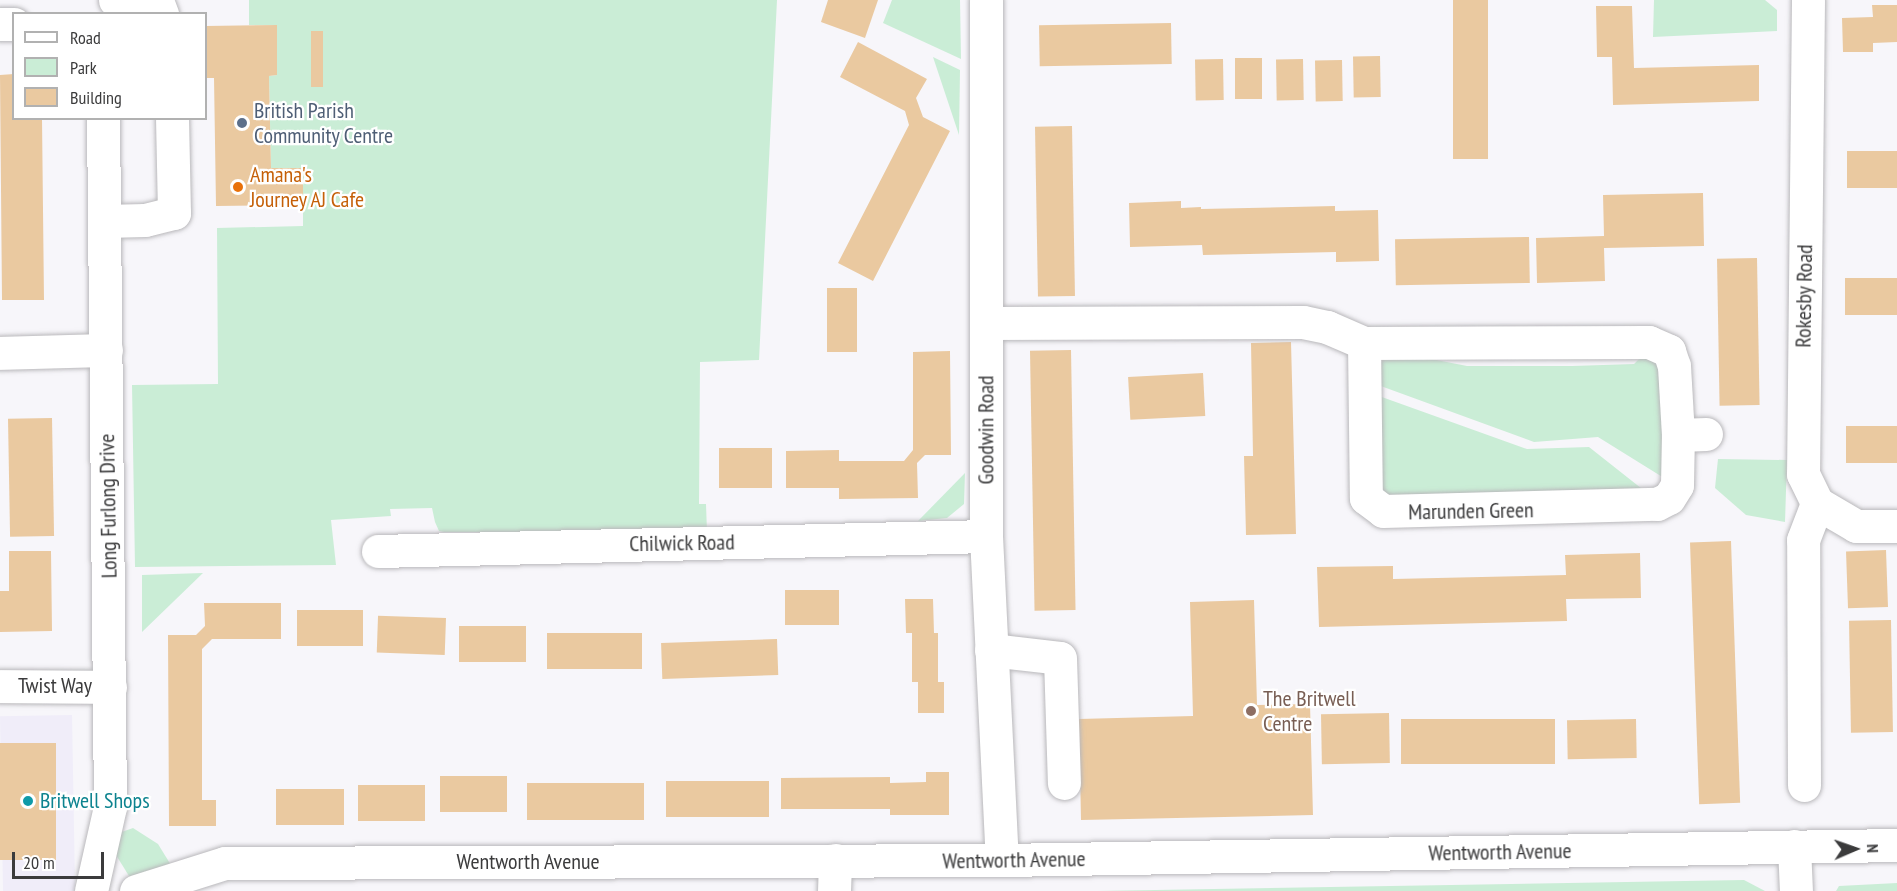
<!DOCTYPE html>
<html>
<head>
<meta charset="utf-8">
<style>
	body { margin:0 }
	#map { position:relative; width:1897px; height:891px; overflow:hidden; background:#f7f6fa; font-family:"PT Sans Narrow",sans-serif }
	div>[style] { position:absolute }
	.built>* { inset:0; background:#f0edf9; transform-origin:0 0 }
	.green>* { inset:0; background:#caedd6 }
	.building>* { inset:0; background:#eac9a0; transform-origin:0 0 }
	.roads { filter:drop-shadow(0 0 2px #b9b8bb) drop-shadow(0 0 2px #b9b8bb) }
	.minor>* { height:33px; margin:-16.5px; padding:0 16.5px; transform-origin:16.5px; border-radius:16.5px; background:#fff }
	.dots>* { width:16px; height:16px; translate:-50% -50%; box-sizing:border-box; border:3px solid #fff; border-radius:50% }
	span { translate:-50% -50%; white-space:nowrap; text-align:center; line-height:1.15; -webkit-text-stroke:4.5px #fff; paint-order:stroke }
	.service-label { font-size:22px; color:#4e5e75 }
	.left { translate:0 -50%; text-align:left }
	.food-label { font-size:22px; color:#c56008 }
	.street-label { font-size:22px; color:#3b3b3c }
	.education-label { font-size:22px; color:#785e54 }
	.culture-label { font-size:22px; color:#0d838f }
	.legend { position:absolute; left:12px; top:12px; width:195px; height:108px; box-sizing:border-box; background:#fff; border:2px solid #b1b1b1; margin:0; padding:8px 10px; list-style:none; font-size:18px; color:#3b3b3c }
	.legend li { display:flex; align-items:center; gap:12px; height:30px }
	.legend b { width:30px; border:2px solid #b1b1b1 }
	.north { position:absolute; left:1825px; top:819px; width:60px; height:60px; -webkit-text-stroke:4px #fff; paint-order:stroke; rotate:88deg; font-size:16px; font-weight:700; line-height:24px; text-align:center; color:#3b3b3c }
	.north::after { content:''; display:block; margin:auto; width:21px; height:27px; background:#3b3b3c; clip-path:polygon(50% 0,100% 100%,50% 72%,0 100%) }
	.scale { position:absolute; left:12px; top:852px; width:92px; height:27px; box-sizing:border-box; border:3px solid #3b3b3c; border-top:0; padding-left:8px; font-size:18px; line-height:21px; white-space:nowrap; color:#3b3b3c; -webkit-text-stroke:4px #fff; paint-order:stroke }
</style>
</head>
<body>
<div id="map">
	<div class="built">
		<div style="left:72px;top:715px;width:176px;height:72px;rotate:89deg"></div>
	</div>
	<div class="green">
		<div style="clip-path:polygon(249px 0,777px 0,759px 360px,700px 362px,699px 504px,706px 504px,707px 532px,444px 532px,439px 531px,435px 522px,432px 508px,390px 509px,391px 516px,331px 520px,336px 565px,135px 567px,132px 385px,218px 384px,217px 228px,303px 226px,303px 168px,271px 168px,269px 76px,277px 75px,277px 25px,249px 25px)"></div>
		<div style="clip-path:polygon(892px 0,960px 0,961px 59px,883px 23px)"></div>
		<div style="clip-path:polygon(1654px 0,1765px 0,1777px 10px,1777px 31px,1653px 37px)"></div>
		<div style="clip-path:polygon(933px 57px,960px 70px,959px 135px)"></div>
		<div style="clip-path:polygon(1645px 353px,1662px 366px,1664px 478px,1598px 437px,1534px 442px,1378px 385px,1377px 368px,1385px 357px,1406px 354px,1467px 366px,1572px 366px,1634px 364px)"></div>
		<div style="clip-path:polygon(1379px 396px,1527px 449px,1589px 447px,1651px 496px,1388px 498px,1382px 489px)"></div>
		<div style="clip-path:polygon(1718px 459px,1787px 460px,1785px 522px,1746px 515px,1715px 488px)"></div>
		<div style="clip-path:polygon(965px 473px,964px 504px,947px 518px,918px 521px)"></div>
		<div style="clip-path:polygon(203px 573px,142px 632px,142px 575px)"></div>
		<div style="clip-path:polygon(133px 828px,158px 844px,174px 870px,153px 878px,129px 876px,116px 855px,119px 833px)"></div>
		<div style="clip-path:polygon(1744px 880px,1765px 891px,1097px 891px)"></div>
		<div style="clip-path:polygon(1897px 883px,1897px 891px,1836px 891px,1839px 886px)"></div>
	</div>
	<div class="building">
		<div style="clip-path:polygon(828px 0,878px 0,865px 38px,821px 22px)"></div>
		<div style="left:1453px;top:0;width:35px;height:159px"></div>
		<div style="clip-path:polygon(1872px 5px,1897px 5px,1897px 42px,1873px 43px,1873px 52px,1843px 52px,1842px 18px,1873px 17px)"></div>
		<div style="clip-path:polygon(1596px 6px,1632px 6px,1634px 68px,1759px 65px,1759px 101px,1613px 105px,1612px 57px,1597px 57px)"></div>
		<div style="left:1171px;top:23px;width:41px;height:132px;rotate:89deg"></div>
		<div style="clip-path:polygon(277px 25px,277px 75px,269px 76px,271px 168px,303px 168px,303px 205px,216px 206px,214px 78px,206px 78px,206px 26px)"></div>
		<div style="left:311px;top:31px;width:12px;height:56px"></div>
		<div style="clip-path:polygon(858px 42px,927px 79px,916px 98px,923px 117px,950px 131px,873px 281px,838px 263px,909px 125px,905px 111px,840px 77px)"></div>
		<div style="left:1380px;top:56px;width:41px;height:27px;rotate:89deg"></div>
		<div style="left:1235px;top:58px;width:27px;height:41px"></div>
		<div style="left:1223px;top:59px;width:41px;height:28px;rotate:89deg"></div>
		<div style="left:1303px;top:59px;width:41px;height:27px;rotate:89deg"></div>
		<div style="left:1342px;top:60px;width:41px;height:27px;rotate:89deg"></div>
		<div style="clip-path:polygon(14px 74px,14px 118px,42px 118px,44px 300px,2px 300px,0 75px)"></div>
		<div style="left:1072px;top:126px;width:170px;height:37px;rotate:89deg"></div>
		<div style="left:1897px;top:151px;width:37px;height:50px;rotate:90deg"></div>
		<div style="clip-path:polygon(1703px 193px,1704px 246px,1604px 248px,1605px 281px,1537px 283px,1536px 238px,1604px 236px,1603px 195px)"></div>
		<div style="clip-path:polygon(1181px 201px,1181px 208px,1201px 207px,1201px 209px,1335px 206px,1335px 211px,1378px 210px,1379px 261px,1336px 262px,1336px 252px,1203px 255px,1202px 245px,1130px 247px,1129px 203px)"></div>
		<div style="left:1529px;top:237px;width:46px;height:134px;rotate:89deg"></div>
		<div style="left:1757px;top:258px;width:147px;height:40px;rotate:89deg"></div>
		<div style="left:1897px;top:278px;width:37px;height:52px;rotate:90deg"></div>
		<div style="left:827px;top:288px;width:30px;height:64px"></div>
		<div style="clip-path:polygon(1291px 342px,1296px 534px,1246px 535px,1244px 456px,1253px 456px,1251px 343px)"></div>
		<div style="left:1071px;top:350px;width:260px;height:41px;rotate:89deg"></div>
		<div style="clip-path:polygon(950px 351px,951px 455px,925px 455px,917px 463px,918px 498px,839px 499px,839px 488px,786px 488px,786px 451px,839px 450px,839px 461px,904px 461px,913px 450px,913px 352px)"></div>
		<div style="left:1203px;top:373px;width:43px;height:75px;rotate:87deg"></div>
		<div style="left:52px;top:418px;width:118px;height:44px;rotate:89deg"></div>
		<div style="left:1897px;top:426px;width:37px;height:51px;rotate:90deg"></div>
		<div style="left:772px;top:448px;width:40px;height:53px;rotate:90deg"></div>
		<div style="left:1731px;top:541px;width:262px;height:41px;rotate:88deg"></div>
		<div style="left:1886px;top:550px;width:57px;height:40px;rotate:88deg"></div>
		<div style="clip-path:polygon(9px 551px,51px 551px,52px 631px,0 632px,0 591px,9px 591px)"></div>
		<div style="clip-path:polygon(1640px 553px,1641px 598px,1566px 599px,1567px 621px,1319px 627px,1317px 567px,1393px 566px,1393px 579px,1566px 575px,1565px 555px)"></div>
		<div style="left:785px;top:590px;width:54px;height:35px"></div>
		<div style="clip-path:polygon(905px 599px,933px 599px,934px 633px,938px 633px,938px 682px,944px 682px,944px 713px,918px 713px,918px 682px,912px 682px,912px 633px,906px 633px)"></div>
		<div style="clip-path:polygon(1254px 600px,1257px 705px,1310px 704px,1313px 815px,1081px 820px,1079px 719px,1193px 716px,1190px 602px)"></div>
		<div style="clip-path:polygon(204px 603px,281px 603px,281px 639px,212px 639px,202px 649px,202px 800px,216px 800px,216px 826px,169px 826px,168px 635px,196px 635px,205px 626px)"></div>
		<div style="left:297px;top:610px;width:66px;height:36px"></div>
		<div style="left:446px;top:618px;width:37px;height:68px;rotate:92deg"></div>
		<div style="left:1891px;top:620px;width:112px;height:42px;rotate:89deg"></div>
		<div style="left:459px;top:626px;width:67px;height:36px"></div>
		<div style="left:547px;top:633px;width:95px;height:36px"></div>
		<div style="left:777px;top:639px;width:36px;height:116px;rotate:88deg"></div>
		<div style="left:1389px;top:713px;width:50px;height:68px;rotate:89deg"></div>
		<div style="left:1555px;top:719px;width:45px;height:154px;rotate:90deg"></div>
		<div style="left:1636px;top:719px;width:39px;height:69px;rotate:89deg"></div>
		<div style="left:0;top:743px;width:56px;height:117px"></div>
		<div style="clip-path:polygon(926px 772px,949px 772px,949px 815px,890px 815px,890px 809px,781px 809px,781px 778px,890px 777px,890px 783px,926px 782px)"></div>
		<div style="left:440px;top:776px;width:67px;height:36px"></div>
		<div style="left:666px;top:781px;width:103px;height:36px"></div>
		<div style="left:644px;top:783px;width:37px;height:117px;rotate:90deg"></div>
		<div style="left:358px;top:785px;width:67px;height:36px"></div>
		<div style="left:276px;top:789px;width:68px;height:36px"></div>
	</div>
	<div class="roads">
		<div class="minor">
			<div style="left:115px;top:0;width:44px;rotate:7.8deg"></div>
			<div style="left:159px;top:6px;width:9px;rotate:69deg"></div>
			<div style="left:986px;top:0;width:536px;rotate:90deg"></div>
			<div style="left:986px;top:536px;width:324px;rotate:87.2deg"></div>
			<div style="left:1808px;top:0;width:474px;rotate:90.6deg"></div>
			<div style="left:1803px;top:474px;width:32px;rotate:64deg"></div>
			<div style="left:1817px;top:503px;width:45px;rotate:30.5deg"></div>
			<div style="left:1856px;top:526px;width:41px"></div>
			<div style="left:0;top:24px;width:14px"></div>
			<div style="left:104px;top:221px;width:41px;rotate:-1.4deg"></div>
			<div style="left:145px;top:220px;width:30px;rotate:-14deg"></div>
			<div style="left:174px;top:213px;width:95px;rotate:-91.2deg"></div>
			<div style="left:986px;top:323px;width:317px;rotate:-0.2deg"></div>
			<div style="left:1303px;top:322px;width:25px;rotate:12deg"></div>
			<div style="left:1327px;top:327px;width:40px;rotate:23.4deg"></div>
			<div style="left:1364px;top:343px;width:285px;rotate:-0.2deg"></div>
			<div style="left:1649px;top:342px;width:22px;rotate:24deg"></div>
			<div style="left:1669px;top:351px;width:16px;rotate:72deg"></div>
			<div style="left:1674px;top:366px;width:69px;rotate:86.7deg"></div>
			<div style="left:1364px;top:343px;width:155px;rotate:89.3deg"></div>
			<div style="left:1366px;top:498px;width:21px;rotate:37deg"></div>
			<div style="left:1383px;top:511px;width:274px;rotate:-1.5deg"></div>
			<div style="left:1657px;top:504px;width:13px;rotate:-27deg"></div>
			<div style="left:1669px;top:498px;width:15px;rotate:-58deg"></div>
			<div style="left:1677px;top:485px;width:50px;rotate:-88.9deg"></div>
			<div style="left:1678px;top:435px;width:28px;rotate:-2deg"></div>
			<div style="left:0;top:353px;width:106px;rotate:-1.6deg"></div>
			<div style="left:378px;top:551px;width:608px;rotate:-1.41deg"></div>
			<div style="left:991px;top:650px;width:69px;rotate:6.6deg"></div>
			<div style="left:1060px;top:658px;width:125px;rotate:88.2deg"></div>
			<div style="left:0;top:686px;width:110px;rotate:0.5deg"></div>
			<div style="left:1804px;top:785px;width:245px;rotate:-90.2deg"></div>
			<div style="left:1803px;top:540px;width:40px;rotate:-69deg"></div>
			<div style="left:1794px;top:846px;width:45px;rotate:87.5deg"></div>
			<div style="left:91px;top:891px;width:86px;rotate:-77.3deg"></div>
			<div style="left:110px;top:807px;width:689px;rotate:-90.58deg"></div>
			<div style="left:136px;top:891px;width:93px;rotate:-17.5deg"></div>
			<div style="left:225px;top:863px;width:777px;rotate:-0.22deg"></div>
			<div style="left:1002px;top:860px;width:895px;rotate:-0.96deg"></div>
			<div style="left:834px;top:891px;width:31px;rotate:-88deg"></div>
		</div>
	</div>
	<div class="dots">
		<div style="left:242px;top:123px;background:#5c6f8a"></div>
		<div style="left:238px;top:187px;background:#e8710a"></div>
		<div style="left:1251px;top:711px;background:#8d6e63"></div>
		<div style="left:28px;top:801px;background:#0f9aa8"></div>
	</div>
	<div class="service-label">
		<span class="left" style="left:254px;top:123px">British Parish<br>Community Centre</span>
	</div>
	<div class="food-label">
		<span class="left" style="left:250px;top:187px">Amana's<br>Journey AJ Cafe</span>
	</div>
	<div class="street-label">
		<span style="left:1804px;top:296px;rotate:-89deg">Rokesby Road</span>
		<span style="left:986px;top:430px;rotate:-90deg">Goodwin Road</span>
		<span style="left:108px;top:506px;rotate:-91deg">Long Furlong Drive</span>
		<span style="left:1471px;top:511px;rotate:-1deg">Marunden Green</span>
		<span style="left:682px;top:543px;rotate:-1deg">Chilwick Road</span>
		<span style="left:55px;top:686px">Twist Way</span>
		<span style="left:1500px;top:852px;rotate:-1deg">Wentworth Avenue</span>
		<span style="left:1014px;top:860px;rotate:-1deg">Wentworth Avenue</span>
		<span style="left:528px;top:862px">Wentworth Avenue</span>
	</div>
	<div class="education-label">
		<span class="left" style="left:1263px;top:711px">The Britwell<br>Centre</span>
	</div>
	<div class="culture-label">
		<span class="left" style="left:40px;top:801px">Britwell Shops</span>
	</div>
	<ul class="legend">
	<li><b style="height:8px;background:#fff"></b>Road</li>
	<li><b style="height:16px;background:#caedd6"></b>Park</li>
	<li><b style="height:16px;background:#eac9a0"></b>Building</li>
	</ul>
	<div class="north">N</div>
	<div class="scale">20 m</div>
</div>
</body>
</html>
